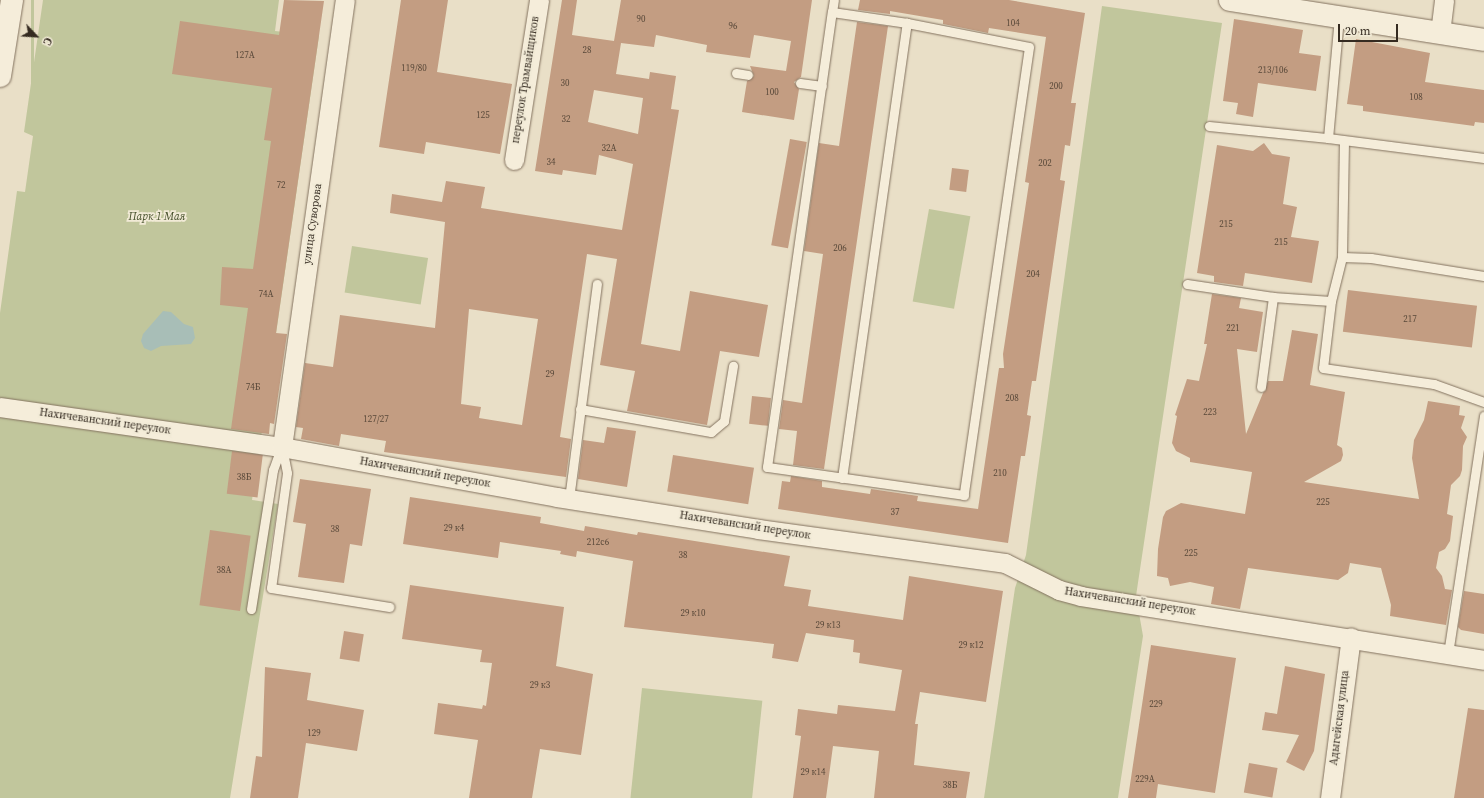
<!DOCTYPE html>
<html>
<head>
<meta charset="utf-8">
<style>
	body { margin:0 }
	#map { position:relative; width:1484px; height:798px; overflow:hidden; background:#e9dfc7; font-family:"Source Serif 4",serif }
	div>[style] { position:absolute }
	.green>* { inset:0; background:#c1c69c; transform-origin:0 0 }
	.water>* { inset:0; background:#a8beb7 }
	.building>* { inset:0; background:#c39d82; transform-origin:0 0 }
	.roads { filter:drop-shadow(0 0 1px #83725f) drop-shadow(0 0 1px #83725f) }
	.lane>* { height:9px; margin:-4.5px; padding:0 4.5px; transform-origin:4.5px; border-radius:4.5px; background:#f5edda }
	.street>* { height:19px; margin:-9.5px; padding:0 9.5px; transform-origin:9.5px; border-radius:9.5px; background:#f5edda }
	.secondary>* { height:22px; margin:-11px; padding:0 11px; transform-origin:11px; border-radius:11px; background:#f5edda }
	span { translate:-50% -50%; white-space:nowrap; text-align:center; line-height:1.15; -webkit-text-stroke:3.5px #f1ead6; paint-order:stroke }
	.number-label { font-size:9px; color:#584839 }
	.number-label span { -webkit-text-stroke-width:0 }
	.street-label { font-size:11px; color:#352b21 }
	.park-label { font-size:11px; color:#454f2a; font-style:italic }
	.north { position:absolute; left:16px; top:16px; width:40px; height:40px; -webkit-text-stroke:3px #f1ead6; paint-order:stroke; rotate:115deg; font-size:11px; font-weight:700; line-height:16px; text-align:center; color:#352b21 }
	.north::after { content:''; display:block; margin:auto; width:14px; height:18px; background:#352b21; clip-path:polygon(50% 0,100% 100%,50% 72%,0 100%) }
	.scale { position:absolute; left:1338px; top:24px; width:60px; height:18px; box-sizing:border-box; border:2px solid #352b21; border-top:0; padding-left:5px; font-size:12px; line-height:14px; white-space:nowrap; color:#352b21; -webkit-text-stroke:3px #f1ead6; paint-order:stroke }
</style>
</head>
<body>
<div id="map">
	<div class="green">
		<div style="left:31px;top:0;width:3px;height:135px"></div>
		<div style="clip-path:polygon(43px 0,279px 0,275px 31px,319px 36px,252px 500px,278px 504px,230px 798px,0 798px,0 313px,17px 191px,25px 192px,33px 136px,24px 132px)"></div>
		<div style="clip-path:polygon(1102px 6px,1222px 23px,1136px 596px,1143px 636px,1118px 798px,984px 798px,1015px 588px,1026px 555px)"></div>
		<div style="left:929px;top:209px;width:42px;height:94px;rotate:10deg"></div>
		<div style="left:352px;top:246px;width:77px;height:47px;rotate:9deg"></div>
		<div style="left:642px;top:688px;width:121px;height:111px;rotate:6deg"></div>
	</div>
	<div class="water">
		<div style="clip-path:polygon(163px 311px,171px 312px,184px 324px,193px 327px,195px 338px,191px 344px,161px 346px,151px 351px,144px 348px,141px 341px,143px 334px)"></div>
	</div>
	<div class="building">
		<div style="clip-path:polygon(284px 0,324px 1px,276px 333px,287px 334px,274px 424px,270px 423px,269px 434px,231px 429px,248px 308px,220px 305px,222px 267px,253px 269px,271px 141px,264px 140px,272px 88px,172px 74px,180px 21px,279px 35px)"></div>
		<div style="clip-path:polygon(401px 0,448px 0,437px 72px,512px 84px,500px 154px,426px 142px,424px 154px,379px 147px)"></div>
		<div style="clip-path:polygon(evenodd,562px 0,577px 0,572px 35px,614px 41px,621px 0,812px 0,801px 77px,794px 82px,799px 89px,794px 120px,742px 112px,747px 81px,754px 76px,750px 66px,786px 71px,791px 41px,754px 35px,750px 58px,706px 52px,707px 45px,656px 35px,654px 47px,621px 43px,616px 74px,649px 79px,650px 72px,676px 76px,671px 109px,679px 110px,641px 344px,680px 351px,690px 291px,768px 305px,759px 357px,720px 351px,707px 425px,627px 411px,635px 371px,600px 365px,617px 259px,587px 254px,560px 437px,571px 439px,566px 477px,384px 452px,386px 441px,341px 434px,339px 446px,301px 439px,303px 428px,296px 427px,305px 363px,333px 367px,340px 315px,435px 328px,445px 222px,390px 213px,392px 194px,442px 202px,446px 181px,485px 187px,481px 208px,622px 230px,633px 164px,599px 155px,596px 175px,563px 170px,562px 175px,535px 171px,562px 0,594px 90px,643px 98px,638px 134px,588px 122px,594px 90px,562px 0,469px 309px,538px 319px,522px 425px,479px 418px,481px 407px,461px 404px,469px 309px)"></div>
		<div style="clip-path:polygon(860px 0,1009px 0,1085px 13px,1071px 103px,1076px 103px,1070px 146px,1065px 145px,1060px 180px,1065px 181px,1036px 381px,1032px 381px,1027px 415px,1031px 416px,1025px 456px,1021px 456px,1008px 543px,778px 509px,782px 481px,790px 482px,791px 476px,822px 481px,822px 487px,870px 494px,871px 489px,918px 496px,917px 501px,978px 509px,999px 368px,1004px 368px,1003px 354px,1029px 183px,1025px 182px,1046px 37px,989px 28px,988px 33px,943px 24px,943px 20px,890px 11px,890px 14px,858px 10px)"></div>
		<div style="clip-path:polygon(1234px 19px,1303px 30px,1299px 53px,1321px 56px,1316px 91px,1258px 83px,1253px 117px,1236px 114px,1238px 103px,1223px 101px)"></div>
		<div style="clip-path:polygon(857px 22px,888px 26px,824px 469px,793px 465px,797px 431px,779px 429px,783px 400px,802px 403px,823px 254px,804px 251px,819px 143px,839px 146px)"></div>
		<div style="clip-path:polygon(1356px 39px,1430px 53px,1425px 82px,1484px 90px,1484px 123px,1475px 122px,1474px 126px,1363px 111px,1363px 106px,1347px 104px)"></div>
		<div style="left:790px;top:139px;width:17px;height:108px;rotate:10deg"></div>
		<div style="clip-path:polygon(1264px 143px,1272px 154px,1290px 157px,1283px 204px,1297px 207px,1291px 237px,1319px 241px,1312px 283px,1245px 273px,1243px 286px,1214px 282px,1214px 276px,1197px 273px,1217px 145px,1253px 151px)"></div>
		<div style="left:952px;top:168px;width:17px;height:22px;rotate:7deg"></div>
		<div style="left:1348px;top:290px;width:130px;height:42px;rotate:7deg"></div>
		<div style="clip-path:polygon(1212px 294px,1241px 298px,1239px 308px,1263px 312px,1257px 352px,1237px 349px,1246px 434px,1268px 381px,1283px 381px,1292px 330px,1318px 334px,1310px 385px,1345px 392px,1337px 445px,1342px 448px,1343px 455px,1341px 461px,1304px 482px,1419px 499px,1412px 458px,1414px 440px,1424px 420px,1428px 401px,1460px 406px,1459px 415px,1465px 416px,1461px 428px,1467px 437px,1463px 446px,1462px 470px,1460px 476px,1451px 485px,1447px 514px,1453px 516px,1450px 541px,1445px 549px,1439px 552px,1436px 568px,1442px 576px,1445px 589px,1452px 590px,1446px 625px,1390px 616px,1391px 605px,1381px 568px,1350px 563px,1348px 573px,1338px 580px,1248px 568px,1240px 609px,1211px 604px,1214px 587px,1190px 582px,1170px 586px,1168px 578px,1157px 576px,1158px 549px,1163px 517px,1166px 511px,1181px 503px,1245px 514px,1252px 472px,1190px 462px,1190px 458px,1176px 451px,1172px 443px,1177px 416px,1175px 415px,1187px 379px,1199px 381px,1207px 344px,1204px 344px)"></div>
		<div style="left:752px;top:396px;width:19px;height:28px;rotate:6deg"></div>
		<div style="clip-path:polygon(607px 427px,636px 431px,627px 487px,578px 479px,583px 440px,604px 443px)"></div>
		<div style="left:232px;top:451px;width:31px;height:43px;rotate:7deg"></div>
		<div style="left:673px;top:455px;width:82px;height:37px;rotate:9deg"></div>
		<div style="clip-path:polygon(300px 479px,371px 489px,362px 546px,350px 544px,344px 583px,298px 577px,306px 524px,293px 522px)"></div>
		<div style="clip-path:polygon(410px 497px,541px 517px,540px 523px,584px 531px,585px 526px,637px 535px,638px 532px,790px 556px,784px 586px,811px 590px,808px 606px,903px 620px,909px 576px,1003px 591px,986px 702px,920px 692px,915px 724px,918px 724px,914px 765px,970px 772px,966px 798px,874px 798px,879px 751px,833px 746px,826px 798px,793px 798px,801px 736px,795px 735px,798px 709px,837px 714px,838px 705px,895px 711px,902px 670px,859px 663px,860px 653px,853px 652px,854px 640px,806px 633px,798px 662px,772px 658px,774px 644px,624px 627px,633px 561px,577px 551px,576px 557px,560px 554px,561px 551px,500px 542px,498px 558px,403px 544px)"></div>
		<div style="left:210px;top:530px;width:41px;height:76px;rotate:8deg"></div>
		<div style="clip-path:polygon(410px 585px,564px 607px,556px 666px,593px 674px,581px 755px,540px 749px,532px 798px,469px 798px,478px 740px,434px 734px,438px 703px,482px 709px,483px 705px,486px 706px,492px 663px,480px 662px,482px 650px,402px 639px)"></div>
		<div style="clip-path:polygon(1464px 591px,1484px 594px,1484px 634px,1461px 630px,1458px 627px)"></div>
		<div style="left:344px;top:631px;width:20px;height:28px;rotate:9deg"></div>
		<div style="clip-path:polygon(1151px 645px,1236px 658px,1215px 793px,1158px 784px,1156px 798px,1128px 798px)"></div>
		<div style="clip-path:polygon(1285px 666px,1325px 674px,1314px 751px,1304px 771px,1286px 762px,1299px 735px,1262px 730px,1265px 712px,1277px 714px)"></div>
		<div style="clip-path:polygon(265px 667px,311px 673px,307px 700px,364px 710px,357px 751px,306px 743px,298px 798px,250px 798px,256px 756px,262px 757px)"></div>
		<div style="clip-path:polygon(1468px 708px,1484px 710px,1484px 798px,1454px 798px)"></div>
		<div style="left:1249px;top:763px;width:29px;height:30px;rotate:10deg"></div>
	</div>
	<div class="roads">
		<div class="lane">
			<div style="left:832px;top:12px;width:76px;rotate:8.3deg"></div>
			<div style="left:907px;top:23px;width:124px;rotate:11.1deg"></div>
			<div style="left:1029px;top:47px;width:453px;rotate:98.3deg"></div>
			<div style="left:964px;top:495px;width:199px;rotate:-171.9deg"></div>
			<div style="left:767px;top:467px;width:460px;rotate:-81.9deg"></div>
			<div style="left:832px;top:12px;width:12px;rotate:-81deg"></div>
			<div style="left:736px;top:73px;width:12px;rotate:9deg"></div>
			<div style="left:800px;top:83px;width:22px;rotate:8deg"></div>
			<div style="left:1209px;top:126px;width:120px;rotate:5.8deg"></div>
			<div style="left:1328px;top:138px;width:157px;rotate:7.3deg"></div>
			<div style="left:1328px;top:138px;width:121px;rotate:-84.8deg"></div>
			<div style="left:1344px;top:141px;width:116px;rotate:91deg"></div>
			<div style="left:1342px;top:257px;width:45px;rotate:104deg"></div>
			<div style="left:1331px;top:301px;width:67px;rotate:96.8deg"></div>
			<div style="left:1323px;top:368px;width:112px;rotate:8.2deg"></div>
			<div style="left:1434px;top:384px;width:53px;rotate:19.8deg"></div>
			<div style="left:1342px;top:257px;width:29px;rotate:2deg"></div>
			<div style="left:1371px;top:258px;width:114px;rotate:9.1deg"></div>
			<div style="left:1187px;top:284px;width:87px;rotate:8.6deg"></div>
			<div style="left:1273px;top:297px;width:58px;rotate:3.9deg"></div>
			<div style="left:1261px;top:387px;width:91px;rotate:-82.4deg"></div>
			<div style="left:580px;top:409px;width:133px;rotate:10deg"></div>
			<div style="left:711px;top:432px;width:17px;rotate:-40deg"></div>
			<div style="left:724px;top:421px;width:56px;rotate:-80.7deg"></div>
			<div style="left:282px;top:447px;width:26px;rotate:79deg"></div>
			<div style="left:287px;top:473px;width:116px;rotate:97.9deg"></div>
			<div style="left:271px;top:588px;width:120px;rotate:9.1deg"></div>
			<div style="left:842px;top:478px;width:460px;rotate:-81.9deg"></div>
			<div style="left:569px;top:499px;width:217px;rotate:-82.6deg"></div>
			<div style="left:251px;top:609px;width:141px;rotate:-81deg"></div>
			<div style="left:273px;top:470px;width:23px;rotate:-70deg"></div>
			<div style="left:1448px;top:654px;width:241px;rotate:-81.4deg"></div>
		</div>
		<div class="street">
			<div style="left:1440px;top:33px;width:33px;rotate:-83deg"></div>
			<div style="left:514px;top:160px;width:162px;rotate:-81.1deg"></div>
			<div style="left:0;top:407px;width:285px;rotate:8.1deg"></div>
			<div style="left:282px;top:447px;width:280px;rotate:10.3deg"></div>
			<div style="left:557px;top:497px;width:204px;rotate:9deg"></div>
			<div style="left:758px;top:529px;width:249px;rotate:7.8deg"></div>
			<div style="left:1005px;top:563px;width:60px;rotate:26.6deg"></div>
			<div style="left:1059px;top:590px;width:23px;rotate:15deg"></div>
			<div style="left:1081px;top:596px;width:408px;rotate:9deg"></div>
			<div style="left:282px;top:447px;width:451px;rotate:-82deg"></div>
			<div style="left:1330px;top:798px;width:162px;rotate:-82.6deg"></div>
		</div>
		<div class="secondary">
			<div style="left:1230px;top:0;width:257px;rotate:8.9deg"></div>
			<div style="left:0;top:76px;width:77px;rotate:-81deg"></div>
		</div>
	</div>
	<div class="number-label">
		<span style="left:641px;top:19px">90</span>
		<span style="left:1013px;top:23px">104</span>
		<span style="left:733px;top:26px">96</span>
		<span style="left:587px;top:50px">28</span>
		<span style="left:245px;top:55px">127А</span>
		<span style="left:414px;top:68px">119/80</span>
		<span style="left:1273px;top:70px">213/106</span>
		<span style="left:565px;top:83px">30</span>
		<span style="left:1056px;top:86px">200</span>
		<span style="left:772px;top:92px">100</span>
		<span style="left:1416px;top:97px">108</span>
		<span style="left:483px;top:115px">125</span>
		<span style="left:566px;top:119px">32</span>
		<span style="left:609px;top:148px">32А</span>
		<span style="left:551px;top:162px">34</span>
		<span style="left:1045px;top:163px">202</span>
		<span style="left:281px;top:185px">72</span>
		<span style="left:1226px;top:224px">215</span>
		<span style="left:1281px;top:242px">215</span>
		<span style="left:840px;top:248px">206</span>
		<span style="left:1033px;top:274px">204</span>
		<span style="left:266px;top:294px">74А</span>
		<span style="left:1410px;top:319px">217</span>
		<span style="left:1233px;top:328px">221</span>
		<span style="left:550px;top:374px">29</span>
		<span style="left:253px;top:387px">74Б</span>
		<span style="left:1012px;top:398px">208</span>
		<span style="left:1210px;top:412px">223</span>
		<span style="left:376px;top:419px">127/27</span>
		<span style="left:1000px;top:473px">210</span>
		<span style="left:244px;top:477px">38Б</span>
		<span style="left:1323px;top:502px">225</span>
		<span style="left:895px;top:512px">37</span>
		<span style="left:454px;top:528px">29 к4</span>
		<span style="left:335px;top:529px">38</span>
		<span style="left:598px;top:542px">212с6</span>
		<span style="left:1191px;top:553px">225</span>
		<span style="left:683px;top:555px">38</span>
		<span style="left:224px;top:570px">38А</span>
		<span style="left:693px;top:613px">29 к10</span>
		<span style="left:828px;top:625px">29 к13</span>
		<span style="left:971px;top:645px">29 к12</span>
		<span style="left:540px;top:685px">29 к3</span>
		<span style="left:1156px;top:704px">229</span>
		<span style="left:314px;top:733px">129</span>
		<span style="left:813px;top:772px">29 к14</span>
		<span style="left:1145px;top:779px">229А</span>
		<span style="left:950px;top:785px">38Б</span>
	</div>
	<div class="street-label">
		<span style="left:526px;top:80px;rotate:-81deg">переулок Трамвайщиков</span>
		<span style="left:313px;top:224px;rotate:-82deg">улица Суворова</span>
		<span style="left:105px;top:422px;rotate:8deg">Нахичеванский переулок</span>
		<span style="left:425px;top:473px;rotate:10deg">Нахичеванский переулок</span>
		<span style="left:745px;top:526px;rotate:9deg">Нахичеванский переулок</span>
		<span style="left:1130px;top:602px;rotate:9deg">Нахичеванский переулок</span>
		<span style="left:1340px;top:718px;rotate:-83deg">Адыгейская улица</span>
	</div>
	<div class="park-label">
		<span style="left:157px;top:217px">Парк 1 Мая</span>
	</div>
	<div class="north">С</div>
	<div class="scale">20 m</div>
</div>
</body>
</html>
